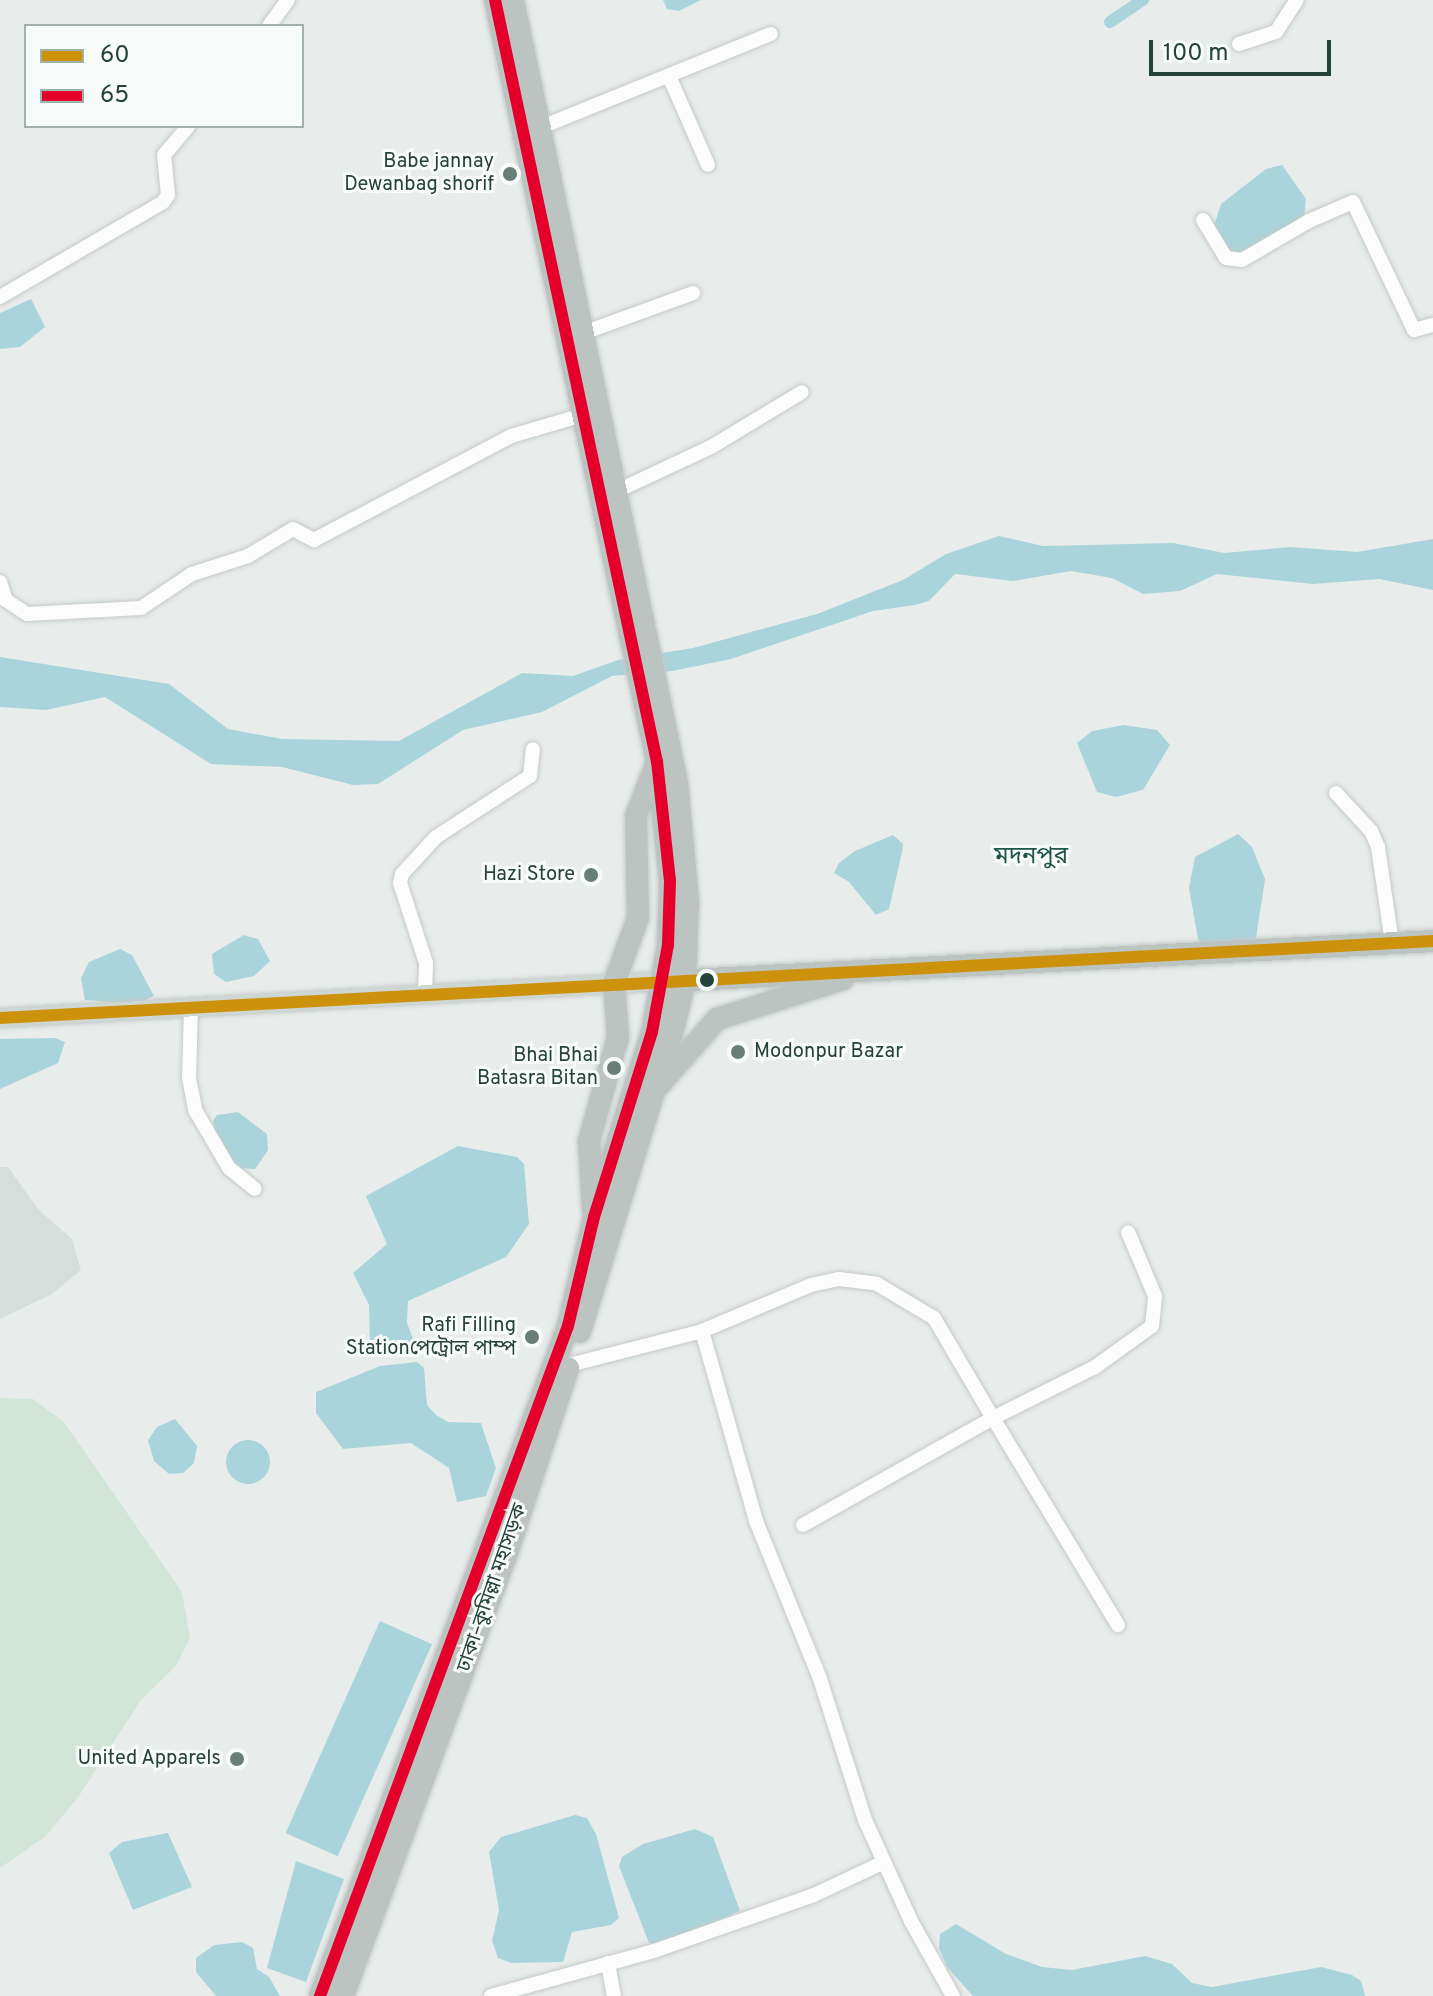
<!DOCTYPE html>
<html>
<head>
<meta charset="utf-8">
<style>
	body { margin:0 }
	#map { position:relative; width:1433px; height:1996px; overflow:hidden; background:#e8edeb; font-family:Overpass,"Noto Sans Bengali",sans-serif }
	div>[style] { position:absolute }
	.built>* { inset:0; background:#d6dedb }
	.green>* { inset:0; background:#d1e6d8 }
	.water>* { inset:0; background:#a9d4db; transform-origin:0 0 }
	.round { border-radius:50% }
	.canal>* { height:12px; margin:-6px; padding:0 6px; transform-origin:6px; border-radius:6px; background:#a9d4db }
	.roads { filter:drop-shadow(0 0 2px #c5cac8) drop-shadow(0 0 2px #c5cac8) }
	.minor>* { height:14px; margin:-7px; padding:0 7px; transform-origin:7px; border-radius:7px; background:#fcfcfc }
	.major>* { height:18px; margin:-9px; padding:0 9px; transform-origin:9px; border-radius:9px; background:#cfd7d5 }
	.highway>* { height:22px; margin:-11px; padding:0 11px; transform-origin:11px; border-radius:11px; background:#bcc4c2 }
	.bus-1>* { height:12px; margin:-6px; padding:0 6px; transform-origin:6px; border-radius:6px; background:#cd920c }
	.bus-2>* { height:12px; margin:-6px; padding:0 6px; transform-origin:6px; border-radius:6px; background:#e4002b }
	.dots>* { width:22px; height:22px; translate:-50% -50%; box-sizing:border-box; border:4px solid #f7fbf9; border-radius:50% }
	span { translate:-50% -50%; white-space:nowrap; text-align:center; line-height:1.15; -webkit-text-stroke:6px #f7fbf9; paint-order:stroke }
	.poi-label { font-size:20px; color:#24423a }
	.right { translate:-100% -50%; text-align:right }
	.left { translate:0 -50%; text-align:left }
	.street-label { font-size:20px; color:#24423a }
	.quarter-label { font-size:24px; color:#1f5548 }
	.legend { position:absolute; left:24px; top:24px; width:280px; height:104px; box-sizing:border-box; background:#f7fbf9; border:2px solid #a3b1ad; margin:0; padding:10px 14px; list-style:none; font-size:24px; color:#24423a }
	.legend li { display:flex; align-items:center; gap:16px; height:40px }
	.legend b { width:40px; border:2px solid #a3b1ad }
	.scale { position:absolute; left:1149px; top:40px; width:182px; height:36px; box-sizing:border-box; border:4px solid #24423a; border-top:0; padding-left:10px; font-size:24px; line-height:28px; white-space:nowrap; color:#24423a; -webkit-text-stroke:6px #f7fbf9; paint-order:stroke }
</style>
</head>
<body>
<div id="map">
	<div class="built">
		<div style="clip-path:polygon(0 1167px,8px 1167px,38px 1209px,72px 1239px,81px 1270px,52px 1294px,0 1319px)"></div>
	</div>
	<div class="green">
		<div style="clip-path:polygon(0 1398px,33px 1399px,64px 1422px,182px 1592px,190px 1638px,176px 1666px,141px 1700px,79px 1796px,45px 1837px,0 1868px)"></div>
	</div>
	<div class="water">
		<div style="clip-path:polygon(663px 0,701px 0,679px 11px,667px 9px)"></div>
		<div style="clip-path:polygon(1282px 165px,1306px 199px,1304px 217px,1242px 254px,1228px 251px,1214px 226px,1221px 204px,1266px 169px)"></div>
		<div style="clip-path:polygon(31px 299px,45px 327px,20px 347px,0 349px,0 313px)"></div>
		<div style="clip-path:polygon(999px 536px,1043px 546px,1173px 543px,1224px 553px,1290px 547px,1357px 552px,1433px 539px,1433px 590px,1379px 579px,1313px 584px,1217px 574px,1180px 591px,1143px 594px,1112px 578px,1071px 571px,1013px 581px,955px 574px,929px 601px,915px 605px,873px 611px,731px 659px,672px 671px,612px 676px,542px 712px,463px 730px,378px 784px,353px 785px,282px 767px,211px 764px,105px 697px,46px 710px,0 707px,0 657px,169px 684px,228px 729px,282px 739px,399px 741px,522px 673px,573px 676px,618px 660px,693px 648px,817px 614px,903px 580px,946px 554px)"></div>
		<div style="clip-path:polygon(1124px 725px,1157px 730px,1170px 745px,1143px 790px,1116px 797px,1097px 792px,1077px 743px,1092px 731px)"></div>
		<div style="clip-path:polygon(1238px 834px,1252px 847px,1265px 879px,1256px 938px,1249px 945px,1207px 950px,1198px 939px,1189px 888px,1195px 857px)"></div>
		<div style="clip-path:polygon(893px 835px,903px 844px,902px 852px,889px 909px,876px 915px,849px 882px,834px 873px,839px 863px,855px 851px)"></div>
		<div style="clip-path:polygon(244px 935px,258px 939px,270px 961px,254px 976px,226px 982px,214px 974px,212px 954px)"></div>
		<div style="clip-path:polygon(120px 949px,132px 955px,154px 996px,137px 1004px,85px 1000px,81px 978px,89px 962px)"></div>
		<div style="clip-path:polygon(55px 1038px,65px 1042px,58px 1063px,0 1089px,0 1039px)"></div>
		<div style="clip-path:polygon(238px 1112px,267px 1134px,268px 1150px,255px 1169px,237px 1168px,217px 1140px,213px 1121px,217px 1115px)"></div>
		<div style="clip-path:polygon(458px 1146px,517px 1157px,524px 1164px,529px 1224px,506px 1257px,408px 1301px,407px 1323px,415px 1344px,410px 1353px,379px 1353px,370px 1343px,369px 1305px,353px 1273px,387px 1244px,366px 1196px)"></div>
		<div style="clip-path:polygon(417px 1362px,424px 1368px,427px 1405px,436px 1415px,448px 1422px,481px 1423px,496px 1468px,486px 1496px,457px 1502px,449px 1468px,411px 1443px,343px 1449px,316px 1413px,316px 1392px,380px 1366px)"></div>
		<div style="clip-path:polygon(175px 1419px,197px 1446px,194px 1463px,183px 1473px,169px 1474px,154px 1461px,148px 1440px,157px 1427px)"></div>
		<div class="round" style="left:226px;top:1440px;width:44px;height:44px"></div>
		<div style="left:380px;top:1621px;width:57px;height:232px;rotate:24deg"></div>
		<div style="clip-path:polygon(575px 1815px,587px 1818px,596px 1834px,619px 1918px,611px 1925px,572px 1932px,563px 1962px,511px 1963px,498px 1958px,492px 1941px,499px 1910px,489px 1852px,501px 1837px)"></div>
		<div style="clip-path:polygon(695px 1829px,713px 1837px,740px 1911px,659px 1944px,649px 1943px,619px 1866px,622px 1857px,643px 1844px)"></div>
		<div style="clip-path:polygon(168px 1833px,192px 1887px,133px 1910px,109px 1853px,122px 1842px)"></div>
		<div style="clip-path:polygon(296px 1861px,344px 1879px,306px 1982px,267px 1968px)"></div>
		<div style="clip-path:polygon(956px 1924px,1006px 1954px,1042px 1967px,1072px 1970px,1145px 1956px,1172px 1964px,1192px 1983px,1212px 1987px,1321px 1967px,1352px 1975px,1361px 1981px,1365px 1996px,973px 1996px,947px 1967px,939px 1948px,940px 1934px)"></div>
		<div style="clip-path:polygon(242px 1942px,253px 1948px,257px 1969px,269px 1977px,280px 1996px,216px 1996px,196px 1972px,196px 1958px,214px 1945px)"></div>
	</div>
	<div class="canal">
		<div style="left:1110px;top:22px;width:40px;rotate:-34deg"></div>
	</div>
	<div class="roads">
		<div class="minor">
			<div style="left:269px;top:26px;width:32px;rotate:-54deg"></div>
			<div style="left:1239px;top:44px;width:39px;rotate:-18deg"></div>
			<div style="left:1276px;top:32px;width:38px;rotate:-57deg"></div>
			<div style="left:669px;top:76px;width:97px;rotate:66.3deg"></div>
			<div style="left:539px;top:128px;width:250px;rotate:-22.1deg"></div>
			<div style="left:1203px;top:220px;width:44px;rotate:58.8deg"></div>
			<div style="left:1226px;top:258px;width:16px;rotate:7deg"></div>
			<div style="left:1242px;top:260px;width:78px;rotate:-30.2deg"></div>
			<div style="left:1309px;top:221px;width:48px;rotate:-23.4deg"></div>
			<div style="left:1353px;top:202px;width:142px;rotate:64.5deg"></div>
			<div style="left:1414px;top:330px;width:20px;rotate:-15deg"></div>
			<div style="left:0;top:297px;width:189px;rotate:-30.2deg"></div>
			<div style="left:163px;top:202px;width:9px;rotate:-54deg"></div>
			<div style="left:168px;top:195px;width:40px;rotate:-95.7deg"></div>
			<div style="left:164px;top:155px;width:38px;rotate:-50deg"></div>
			<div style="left:586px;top:332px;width:114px;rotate:-20deg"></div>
			<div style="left:617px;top:491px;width:104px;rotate:-25.1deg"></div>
			<div style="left:711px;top:447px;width:106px;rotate:-31.1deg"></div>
			<div style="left:0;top:582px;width:19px;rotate:72deg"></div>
			<div style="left:6px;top:600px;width:25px;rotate:34deg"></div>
			<div style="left:27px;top:614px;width:114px;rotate:-3deg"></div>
			<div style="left:141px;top:608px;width:61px;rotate:-33.7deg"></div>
			<div style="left:192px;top:574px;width:59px;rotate:-17.8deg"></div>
			<div style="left:248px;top:556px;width:52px;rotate:-31deg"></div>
			<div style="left:293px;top:529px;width:24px;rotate:28deg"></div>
			<div style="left:314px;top:540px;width:223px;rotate:-27.8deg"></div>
			<div style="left:511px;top:436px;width:75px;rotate:-16.3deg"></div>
			<div style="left:1336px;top:793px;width:52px;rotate:47.4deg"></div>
			<div style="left:1371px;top:831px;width:17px;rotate:66deg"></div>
			<div style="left:1378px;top:847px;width:97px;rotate:81.7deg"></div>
			<div style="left:425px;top:994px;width:31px;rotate:-88deg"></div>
			<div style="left:426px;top:963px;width:84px;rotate:-108deg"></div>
			<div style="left:400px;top:883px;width:9px;rotate:-77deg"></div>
			<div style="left:402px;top:874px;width:50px;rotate:-47.4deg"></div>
			<div style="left:436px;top:837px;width:112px;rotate:-33deg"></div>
			<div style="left:530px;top:776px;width:27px;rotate:-84deg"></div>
			<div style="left:191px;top:1007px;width:71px;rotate:91.6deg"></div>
			<div style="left:189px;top:1078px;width:33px;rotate:79deg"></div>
			<div style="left:195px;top:1110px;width:67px;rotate:59.6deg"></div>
			<div style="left:229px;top:1168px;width:33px;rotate:39deg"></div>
			<div style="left:702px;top:1331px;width:118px;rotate:-22.9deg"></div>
			<div style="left:811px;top:1285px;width:29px;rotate:-12deg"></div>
			<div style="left:839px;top:1279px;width:38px;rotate:7deg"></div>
			<div style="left:877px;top:1284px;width:66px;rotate:30.8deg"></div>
			<div style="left:934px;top:1318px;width:116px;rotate:59.5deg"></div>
			<div style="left:993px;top:1418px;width:114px;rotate:-26.6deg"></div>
			<div style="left:1095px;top:1367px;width:70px;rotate:-35.7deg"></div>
			<div style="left:1152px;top:1326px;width:30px;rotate:-84deg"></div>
			<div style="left:1155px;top:1296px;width:69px;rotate:-112.9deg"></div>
			<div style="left:569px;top:1365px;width:137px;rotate:-14.3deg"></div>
			<div style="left:702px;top:1331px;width:198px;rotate:74.1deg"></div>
			<div style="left:756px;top:1521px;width:170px;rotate:67.9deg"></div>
			<div style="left:820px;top:1679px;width:148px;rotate:72.3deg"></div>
			<div style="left:865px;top:1820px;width:111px;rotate:65.5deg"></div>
			<div style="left:911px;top:1921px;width:86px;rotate:60.8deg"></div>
			<div style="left:803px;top:1525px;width:218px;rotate:-29.4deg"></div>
			<div style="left:993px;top:1418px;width:242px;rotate:58.9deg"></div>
			<div style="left:608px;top:1963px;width:34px;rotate:80deg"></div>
			<div style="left:491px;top:1996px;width:169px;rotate:-15.4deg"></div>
			<div style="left:654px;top:1951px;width:170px;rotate:-19.3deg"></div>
			<div style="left:814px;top:1895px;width:75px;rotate:-25.2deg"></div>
		</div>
		<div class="major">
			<div style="left:0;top:1018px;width:665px;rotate:-3.19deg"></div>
		</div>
		<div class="highway">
			<div style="left:513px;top:0;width:800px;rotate:78.17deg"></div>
			<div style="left:677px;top:783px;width:120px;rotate:84.7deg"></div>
			<div style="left:688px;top:902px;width:78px;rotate:92.2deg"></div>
			<div style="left:685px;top:980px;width:47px;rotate:103.4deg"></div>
			<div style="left:674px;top:1026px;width:320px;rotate:107.1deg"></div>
			<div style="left:671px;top:981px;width:763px;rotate:-3deg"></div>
			<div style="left:659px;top:1085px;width:88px;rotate:-48.7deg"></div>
			<div style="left:717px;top:1019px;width:132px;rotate:-17.6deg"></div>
			<div style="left:593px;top:1210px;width:69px;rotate:-93.3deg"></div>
			<div style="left:589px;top:1141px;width:108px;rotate:-74.4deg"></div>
			<div style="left:618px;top:1037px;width:54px;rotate:-94.2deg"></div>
			<div style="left:614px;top:983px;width:69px;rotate:-69.7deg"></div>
			<div style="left:638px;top:918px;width:102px;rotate:-91.1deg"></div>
			<div style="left:636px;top:816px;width:58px;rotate:-68.7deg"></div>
			<div style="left:320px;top:1996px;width:714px;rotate:-69.69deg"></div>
			<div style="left:568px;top:1326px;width:112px;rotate:-76.6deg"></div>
			<div style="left:594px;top:1217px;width:194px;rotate:-72.6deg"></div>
			<div style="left:652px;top:1032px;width:88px;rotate:-79.6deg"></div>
			<div style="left:668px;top:945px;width:64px;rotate:-88.2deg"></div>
			<div style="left:670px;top:881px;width:120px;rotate:-96.2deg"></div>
			<div style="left:657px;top:762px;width:779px;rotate:-102deg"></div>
			<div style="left:343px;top:1996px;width:466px;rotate:-69.7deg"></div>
			<div style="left:505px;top:1559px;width:201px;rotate:-71.7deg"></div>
		</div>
	</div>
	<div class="bus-1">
		<div style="left:0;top:1018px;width:1435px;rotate:-3.08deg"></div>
	</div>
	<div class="bus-2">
		<div style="left:320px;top:1996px;width:714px;rotate:-69.69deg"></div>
		<div style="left:568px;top:1326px;width:112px;rotate:-76.6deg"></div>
		<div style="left:594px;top:1217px;width:194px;rotate:-72.6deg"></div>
		<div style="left:652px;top:1032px;width:88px;rotate:-79.6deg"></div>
		<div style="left:668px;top:945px;width:64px;rotate:-88.2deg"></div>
		<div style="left:670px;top:881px;width:120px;rotate:-96.2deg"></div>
		<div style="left:657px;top:762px;width:779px;rotate:-102deg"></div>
	</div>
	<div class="dots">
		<div style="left:510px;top:174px;background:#697e78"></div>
		<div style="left:591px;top:875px;background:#697e78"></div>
		<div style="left:707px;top:980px;background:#24423a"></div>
		<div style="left:738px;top:1052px;background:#697e78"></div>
		<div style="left:614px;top:1068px;background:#697e78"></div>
		<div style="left:532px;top:1337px;background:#697e78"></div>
		<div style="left:237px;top:1759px;background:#697e78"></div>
	</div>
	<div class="poi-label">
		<span class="right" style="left:494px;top:174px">Babe jannay<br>Dewanbag shorif</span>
		<span class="right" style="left:575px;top:875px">Hazi Store</span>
		<span class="left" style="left:754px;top:1052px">Modonpur Bazar</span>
		<span class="right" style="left:598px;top:1068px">Bhai Bhai<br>Batasra Bitan</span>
		<span class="right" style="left:516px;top:1338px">Rafi Filling<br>Stationপেট্রোল পাম্প</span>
		<span class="right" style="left:221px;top:1759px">United Apparels</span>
	</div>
	<div class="street-label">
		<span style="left:493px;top:1588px;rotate:-71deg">ঢাকা–কুমিল্লা মহাসড়ক</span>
	</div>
	<div class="quarter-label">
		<span style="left:1031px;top:858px">মদনপুর</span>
	</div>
	<ul class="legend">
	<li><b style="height:10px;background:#cd920c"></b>60</li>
	<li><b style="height:10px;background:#e4002b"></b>65</li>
	</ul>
	<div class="scale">100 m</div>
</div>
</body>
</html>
